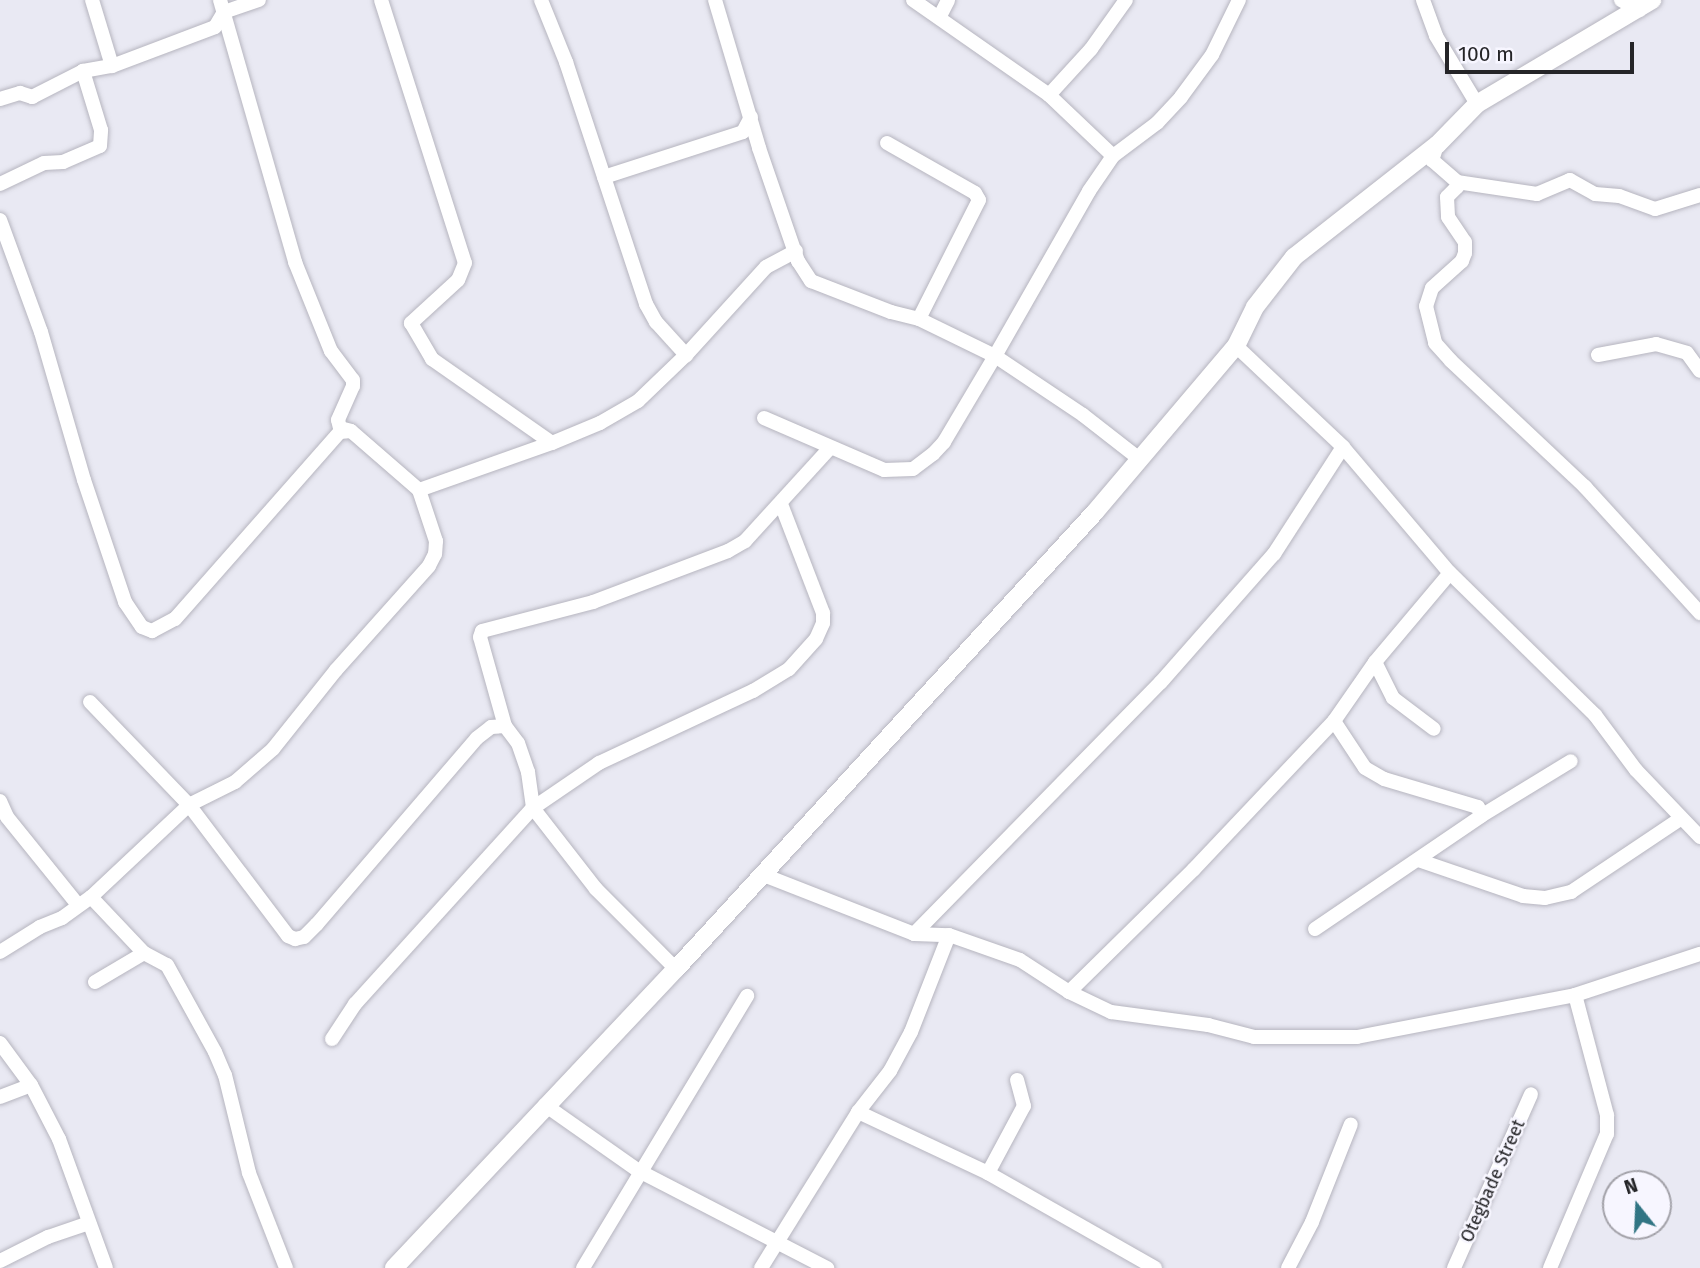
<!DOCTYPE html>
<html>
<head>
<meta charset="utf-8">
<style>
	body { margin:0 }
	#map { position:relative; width:1700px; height:1268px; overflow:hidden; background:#e9e9f3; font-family:"Fira Sans",sans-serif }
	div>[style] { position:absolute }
	.roads { filter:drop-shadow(0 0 2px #b6b5bf) drop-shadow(0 0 2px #b6b5bf) }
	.minor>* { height:14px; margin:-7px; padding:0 7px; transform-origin:7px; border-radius:7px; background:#fff }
	.tertiary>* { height:18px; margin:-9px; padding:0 9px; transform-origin:9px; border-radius:9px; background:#fff }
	span { translate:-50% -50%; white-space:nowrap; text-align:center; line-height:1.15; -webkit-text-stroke:5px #f7f6ff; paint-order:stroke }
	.street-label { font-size:18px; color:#252528 }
	.north { position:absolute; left:1602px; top:1170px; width:70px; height:70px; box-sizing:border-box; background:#f7f6ff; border:2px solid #a3a2a9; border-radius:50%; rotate:342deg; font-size:19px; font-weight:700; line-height:28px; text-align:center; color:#252528 }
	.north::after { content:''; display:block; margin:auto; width:24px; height:32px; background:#317584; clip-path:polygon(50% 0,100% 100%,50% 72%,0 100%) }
	.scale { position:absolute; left:1445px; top:42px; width:189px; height:32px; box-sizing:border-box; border:4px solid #252528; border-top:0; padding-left:9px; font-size:21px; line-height:24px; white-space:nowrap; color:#252528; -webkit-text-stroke:5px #f7f6ff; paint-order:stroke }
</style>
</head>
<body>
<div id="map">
	<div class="roads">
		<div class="minor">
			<div style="left:92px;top:0;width:69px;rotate:73.1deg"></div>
			<div style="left:220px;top:0;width:273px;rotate:74deg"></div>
			<div style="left:295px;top:262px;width:96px;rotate:68deg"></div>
			<div style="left:331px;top:351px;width:36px;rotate:53deg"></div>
			<div style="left:353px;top:380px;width:6px;rotate:90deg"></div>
			<div style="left:353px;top:386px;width:37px;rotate:114deg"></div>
			<div style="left:338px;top:420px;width:8px;rotate:76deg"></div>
			<div style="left:340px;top:428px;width:11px;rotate:15deg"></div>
			<div style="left:381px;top:0;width:276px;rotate:72.3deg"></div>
			<div style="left:465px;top:263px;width:18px;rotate:112deg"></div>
			<div style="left:458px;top:280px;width:64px;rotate:137.5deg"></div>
			<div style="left:411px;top:323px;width:42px;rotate:59.7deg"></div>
			<div style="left:432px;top:359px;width:146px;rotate:35deg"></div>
			<div style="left:541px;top:0;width:67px;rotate:68deg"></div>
			<div style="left:566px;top:62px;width:255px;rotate:71.7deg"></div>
			<div style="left:646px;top:304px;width:21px;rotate:61deg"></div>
			<div style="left:656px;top:322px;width:45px;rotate:47.7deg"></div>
			<div style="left:715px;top:0;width:154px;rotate:73.4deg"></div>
			<div style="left:759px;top:148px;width:120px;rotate:71deg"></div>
			<div style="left:798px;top:261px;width:24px;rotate:57deg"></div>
			<div style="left:811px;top:281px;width:86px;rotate:21.2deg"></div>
			<div style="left:891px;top:312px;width:29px;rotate:14deg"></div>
			<div style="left:919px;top:319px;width:85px;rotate:26deg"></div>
			<div style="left:995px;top:356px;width:106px;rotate:33.8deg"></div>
			<div style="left:1083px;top:415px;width:70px;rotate:38deg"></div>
			<div style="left:913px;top:0;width:166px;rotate:34.9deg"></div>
			<div style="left:1049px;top:95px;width:88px;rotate:43.6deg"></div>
			<div style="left:1423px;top:0;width:38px;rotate:70deg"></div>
			<div style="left:1436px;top:36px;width:79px;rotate:58.9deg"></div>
			<div style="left:1621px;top:0;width:21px;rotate:29deg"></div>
			<div style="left:940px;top:16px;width:18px;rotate:-63deg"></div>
			<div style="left:1049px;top:95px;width:62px;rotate:-47.6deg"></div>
			<div style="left:1091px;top:49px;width:60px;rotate:-54.5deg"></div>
			<div style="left:0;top:99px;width:21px;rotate:-17deg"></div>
			<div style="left:20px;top:93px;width:13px;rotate:18deg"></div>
			<div style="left:32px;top:97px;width:57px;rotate:-27deg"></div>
			<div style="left:83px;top:71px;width:29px;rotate:-10deg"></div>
			<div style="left:112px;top:66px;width:110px;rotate:-20.7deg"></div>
			<div style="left:215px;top:27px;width:17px;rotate:-59deg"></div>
			<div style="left:224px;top:12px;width:37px;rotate:-19deg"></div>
			<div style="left:887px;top:143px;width:101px;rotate:29.6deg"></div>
			<div style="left:975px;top:193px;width:8px;rotate:60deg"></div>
			<div style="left:979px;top:200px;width:133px;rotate:116.8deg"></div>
			<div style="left:1437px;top:145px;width:16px;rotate:108deg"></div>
			<div style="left:1432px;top:160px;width:33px;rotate:41deg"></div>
			<div style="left:604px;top:177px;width:146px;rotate:-17.9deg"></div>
			<div style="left:743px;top:132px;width:17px;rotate:-62deg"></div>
			<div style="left:0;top:184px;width:49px;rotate:-25.5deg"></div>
			<div style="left:44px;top:163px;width:19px;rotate:-3deg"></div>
			<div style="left:63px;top:162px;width:40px;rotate:-23.4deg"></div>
			<div style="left:100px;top:146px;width:16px;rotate:-86deg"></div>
			<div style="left:101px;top:130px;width:62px;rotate:-107deg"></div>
			<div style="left:1700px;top:195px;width:47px;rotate:162.7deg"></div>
			<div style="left:1655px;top:209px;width:38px;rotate:-160deg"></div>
			<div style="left:1619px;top:196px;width:24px;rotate:-175deg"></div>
			<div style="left:1595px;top:194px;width:29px;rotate:-151deg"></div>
			<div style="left:1570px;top:180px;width:36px;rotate:157deg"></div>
			<div style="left:1537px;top:194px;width:81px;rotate:-171.5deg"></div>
			<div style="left:1457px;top:182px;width:5px;rotate:90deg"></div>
			<div style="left:1457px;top:187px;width:14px;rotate:135deg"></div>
			<div style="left:1447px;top:197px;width:20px;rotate:87deg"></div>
			<div style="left:1448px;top:217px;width:30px;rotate:56deg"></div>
			<div style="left:1465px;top:242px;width:11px;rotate:90deg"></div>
			<div style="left:1465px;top:253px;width:9px;rotate:111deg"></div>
			<div style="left:1462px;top:261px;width:40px;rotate:138deg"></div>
			<div style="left:1432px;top:288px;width:19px;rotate:108deg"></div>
			<div style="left:1426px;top:306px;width:38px;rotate:76deg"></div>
			<div style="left:1435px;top:343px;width:24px;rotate:48deg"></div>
			<div style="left:1451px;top:361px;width:184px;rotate:43.2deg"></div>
			<div style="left:1585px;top:487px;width:171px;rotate:47.6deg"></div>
			<div style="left:0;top:220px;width:119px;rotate:69.9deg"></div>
			<div style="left:41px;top:332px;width:154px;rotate:73.8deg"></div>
			<div style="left:84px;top:480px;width:129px;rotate:71.4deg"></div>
			<div style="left:125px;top:602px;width:30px;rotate:56deg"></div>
			<div style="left:142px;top:627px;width:11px;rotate:22deg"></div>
			<div style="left:152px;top:631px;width:26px;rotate:-28deg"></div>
			<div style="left:175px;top:619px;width:249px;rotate:-48.6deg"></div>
			<div style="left:340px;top:432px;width:11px;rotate:-5deg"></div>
			<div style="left:351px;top:431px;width:90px;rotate:40.9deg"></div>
			<div style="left:419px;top:490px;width:54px;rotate:71.6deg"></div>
			<div style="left:436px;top:541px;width:13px;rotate:94deg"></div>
			<div style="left:435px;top:554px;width:13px;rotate:117deg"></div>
			<div style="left:429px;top:566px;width:140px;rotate:131.8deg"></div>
			<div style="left:336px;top:670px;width:101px;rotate:128.6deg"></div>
			<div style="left:273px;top:749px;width:50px;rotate:139deg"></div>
			<div style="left:235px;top:782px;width:51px;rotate:153.4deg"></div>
			<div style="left:189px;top:805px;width:134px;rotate:136.8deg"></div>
			<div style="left:91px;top:897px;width:36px;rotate:144deg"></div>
			<div style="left:62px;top:918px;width:24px;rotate:158deg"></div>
			<div style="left:40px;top:927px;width:47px;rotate:148deg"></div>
			<div style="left:1236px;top:346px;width:147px;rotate:43.3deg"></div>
			<div style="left:1343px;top:447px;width:165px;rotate:49.7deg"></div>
			<div style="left:1450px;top:573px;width:203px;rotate:44.4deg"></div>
			<div style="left:1595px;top:715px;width:69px;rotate:53.3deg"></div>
			<div style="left:1636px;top:770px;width:93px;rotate:46.3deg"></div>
			<div style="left:1598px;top:355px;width:59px;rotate:-10.7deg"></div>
			<div style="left:1656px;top:344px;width:32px;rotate:16deg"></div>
			<div style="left:1687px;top:353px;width:22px;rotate:54deg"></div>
			<div style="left:764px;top:418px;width:131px;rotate:23.4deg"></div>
			<div style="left:884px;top:470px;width:29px;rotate:-2deg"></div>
			<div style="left:913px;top:469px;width:25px;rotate:-37deg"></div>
			<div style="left:933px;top:454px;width:16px;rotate:-47deg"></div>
			<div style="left:944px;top:442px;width:100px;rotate:-59.3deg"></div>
			<div style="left:995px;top:356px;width:190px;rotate:-60.3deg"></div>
			<div style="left:1089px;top:191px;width:42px;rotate:-55.6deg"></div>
			<div style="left:1113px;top:156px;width:55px;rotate:-36.9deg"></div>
			<div style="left:1157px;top:123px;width:35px;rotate:-47deg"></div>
			<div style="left:1181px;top:97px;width:52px;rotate:-53.6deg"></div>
			<div style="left:1212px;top:55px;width:61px;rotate:-63.9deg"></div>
			<div style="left:419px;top:490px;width:141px;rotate:-19.5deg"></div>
			<div style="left:552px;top:443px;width:52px;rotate:-22.6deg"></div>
			<div style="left:600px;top:423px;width:44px;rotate:-30.1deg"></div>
			<div style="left:638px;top:401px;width:66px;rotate:-43.8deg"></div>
			<div style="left:686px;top:355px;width:119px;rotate:-47.7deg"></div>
			<div style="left:766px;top:267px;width:34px;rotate:-28deg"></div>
			<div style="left:1375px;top:662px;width:40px;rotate:63.4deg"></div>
			<div style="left:1393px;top:698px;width:51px;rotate:37.1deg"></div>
			<div style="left:90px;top:702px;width:143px;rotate:46.1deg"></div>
			<div style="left:189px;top:805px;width:164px;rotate:52.9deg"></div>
			<div style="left:288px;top:936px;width:8px;rotate:23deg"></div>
			<div style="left:295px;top:939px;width:9px;rotate:-13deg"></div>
			<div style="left:304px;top:937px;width:18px;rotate:-45deg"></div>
			<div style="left:317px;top:924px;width:245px;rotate:-49.3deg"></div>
			<div style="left:477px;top:738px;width:18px;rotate:-38deg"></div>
			<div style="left:491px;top:727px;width:14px;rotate:-4deg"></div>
			<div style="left:505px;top:726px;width:21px;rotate:53deg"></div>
			<div style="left:518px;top:743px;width:31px;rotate:71deg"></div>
			<div style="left:528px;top:772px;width:36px;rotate:82deg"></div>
			<div style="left:533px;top:808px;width:103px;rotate:52.1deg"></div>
			<div style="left:596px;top:889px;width:113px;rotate:45deg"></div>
			<div style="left:1334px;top:721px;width:56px;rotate:56.6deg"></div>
			<div style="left:1365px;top:768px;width:22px;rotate:30deg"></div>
			<div style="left:1384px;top:779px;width:98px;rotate:16.6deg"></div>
			<div style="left:1478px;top:807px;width:9px;rotate:72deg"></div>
			<div style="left:505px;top:726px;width:92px;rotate:-105.7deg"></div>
			<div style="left:480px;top:637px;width:6px;rotate:-72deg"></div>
			<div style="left:482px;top:631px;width:115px;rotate:-14.6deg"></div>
			<div style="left:593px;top:602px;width:144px;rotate:-20.7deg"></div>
			<div style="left:728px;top:551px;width:20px;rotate:-30deg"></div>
			<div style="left:745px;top:541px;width:126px;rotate:-47.6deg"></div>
			<div style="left:0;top:801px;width:17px;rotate:66deg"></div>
			<div style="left:7px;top:817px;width:113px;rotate:51.1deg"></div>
			<div style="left:1418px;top:860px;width:111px;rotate:18.9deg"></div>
			<div style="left:1523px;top:896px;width:22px;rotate:5deg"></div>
			<div style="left:1545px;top:898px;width:27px;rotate:-13deg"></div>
			<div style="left:1571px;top:892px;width:131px;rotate:-33.8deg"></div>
			<div style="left:761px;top:874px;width:164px;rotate:21.4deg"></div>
			<div style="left:914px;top:934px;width:35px;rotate:2deg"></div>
			<div style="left:949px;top:935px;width:75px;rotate:19.4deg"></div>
			<div style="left:1020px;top:960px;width:59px;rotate:33.1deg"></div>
			<div style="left:1069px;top:992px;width:47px;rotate:25.5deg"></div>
			<div style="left:1111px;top:1012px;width:98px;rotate:7.6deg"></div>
			<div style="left:1208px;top:1025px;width:48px;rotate:14.6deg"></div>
			<div style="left:1254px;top:1037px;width:103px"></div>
			<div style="left:1357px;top:1037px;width:222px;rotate:-10.9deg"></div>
			<div style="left:1575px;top:995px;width:132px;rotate:-18.2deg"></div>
			<div style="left:91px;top:897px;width:77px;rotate:46.6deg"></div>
			<div style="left:144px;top:953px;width:26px;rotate:28deg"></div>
			<div style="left:167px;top:965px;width:99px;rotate:61.1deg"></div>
			<div style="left:215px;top:1052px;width:25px;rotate:67deg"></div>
			<div style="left:225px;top:1075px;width:101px;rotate:76.2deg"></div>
			<div style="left:249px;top:1173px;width:102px;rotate:68.7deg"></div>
			<div style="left:1315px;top:929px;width:201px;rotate:-34.2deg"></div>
			<div style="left:1481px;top:816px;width:105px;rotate:-31.4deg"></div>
			<div style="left:914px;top:934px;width:353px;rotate:-45.6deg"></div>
			<div style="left:1161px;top:682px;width:171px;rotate:-48.6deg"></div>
			<div style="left:1274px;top:554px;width:127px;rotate:-57.2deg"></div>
			<div style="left:95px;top:982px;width:57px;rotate:-30.6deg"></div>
			<div style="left:1069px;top:992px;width:175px;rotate:-44.5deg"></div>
			<div style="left:1194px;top:869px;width:204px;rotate:-46.6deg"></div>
			<div style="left:1334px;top:721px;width:72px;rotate:-55.2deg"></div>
			<div style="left:1375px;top:662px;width:116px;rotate:-49.9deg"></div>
			<div style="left:332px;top:1039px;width:42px;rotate:-56.7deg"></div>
			<div style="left:355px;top:1004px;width:265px;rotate:-47.8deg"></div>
			<div style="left:533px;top:808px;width:80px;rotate:-34.3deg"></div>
			<div style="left:599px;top:763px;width:170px;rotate:-25.1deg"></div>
			<div style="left:753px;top:691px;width:42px;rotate:-31.4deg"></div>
			<div style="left:789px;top:669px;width:40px;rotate:-48deg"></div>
			<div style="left:816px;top:639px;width:17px;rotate:-66deg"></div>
			<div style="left:823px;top:623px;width:10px;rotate:-90deg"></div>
			<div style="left:823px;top:613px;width:117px;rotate:-111.1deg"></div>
			<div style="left:0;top:1043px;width:52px;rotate:53.6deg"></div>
			<div style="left:31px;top:1085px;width:61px;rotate:62.6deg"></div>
			<div style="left:59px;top:1139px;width:137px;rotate:70deg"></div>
			<div style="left:0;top:1097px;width:33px;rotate:-21deg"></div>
			<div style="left:545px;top:1105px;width:115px;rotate:35.1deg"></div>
			<div style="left:639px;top:1171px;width:212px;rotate:27.3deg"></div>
			<div style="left:858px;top:1112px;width:52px;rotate:-52deg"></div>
			<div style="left:890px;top:1071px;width:44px;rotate:-61.7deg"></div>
			<div style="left:911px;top:1032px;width:104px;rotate:-68.6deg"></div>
			<div style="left:988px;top:1173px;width:76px;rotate:-61.8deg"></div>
			<div style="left:1024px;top:1106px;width:27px;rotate:-105deg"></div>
			<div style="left:0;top:1261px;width:54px;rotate:-26.6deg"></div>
			<div style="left:48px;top:1237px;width:43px;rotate:-18.9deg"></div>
			<div style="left:583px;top:1268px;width:318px;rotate:-58.9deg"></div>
			<div style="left:761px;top:1268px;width:184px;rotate:-58.1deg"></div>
			<div style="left:858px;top:1112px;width:144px;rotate:25.1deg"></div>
			<div style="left:988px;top:1173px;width:192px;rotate:29.6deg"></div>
			<div style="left:1288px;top:1268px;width:52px;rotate:-62.4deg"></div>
			<div style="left:1312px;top:1222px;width:105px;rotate:-68.3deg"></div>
			<div style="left:1454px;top:1268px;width:190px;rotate:-66.1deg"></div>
			<div style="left:1550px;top:1268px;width:146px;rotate:-67deg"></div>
			<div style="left:1607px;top:1134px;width:19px;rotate:-90deg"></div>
			<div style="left:1607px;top:1115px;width:124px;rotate:-104.9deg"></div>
		</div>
		<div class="tertiary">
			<div style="left:394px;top:1268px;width:411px;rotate:-46.7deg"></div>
			<div style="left:676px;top:969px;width:620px;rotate:-47.48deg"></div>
			<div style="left:1095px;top:512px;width:218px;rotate:-49.7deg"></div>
			<div style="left:1236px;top:346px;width:43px;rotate:-64deg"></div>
			<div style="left:1255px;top:307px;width:63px;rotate:-52deg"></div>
			<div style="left:1294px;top:257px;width:182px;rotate:-38.1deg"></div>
			<div style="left:1437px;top:145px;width:57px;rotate:-45.7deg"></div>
			<div style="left:1477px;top:104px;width:204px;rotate:-30.7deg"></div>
		</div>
	</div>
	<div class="street-label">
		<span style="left:1493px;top:1181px;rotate:-66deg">Otegbade Street</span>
	</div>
	<div class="north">N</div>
	<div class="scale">100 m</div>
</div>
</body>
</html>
